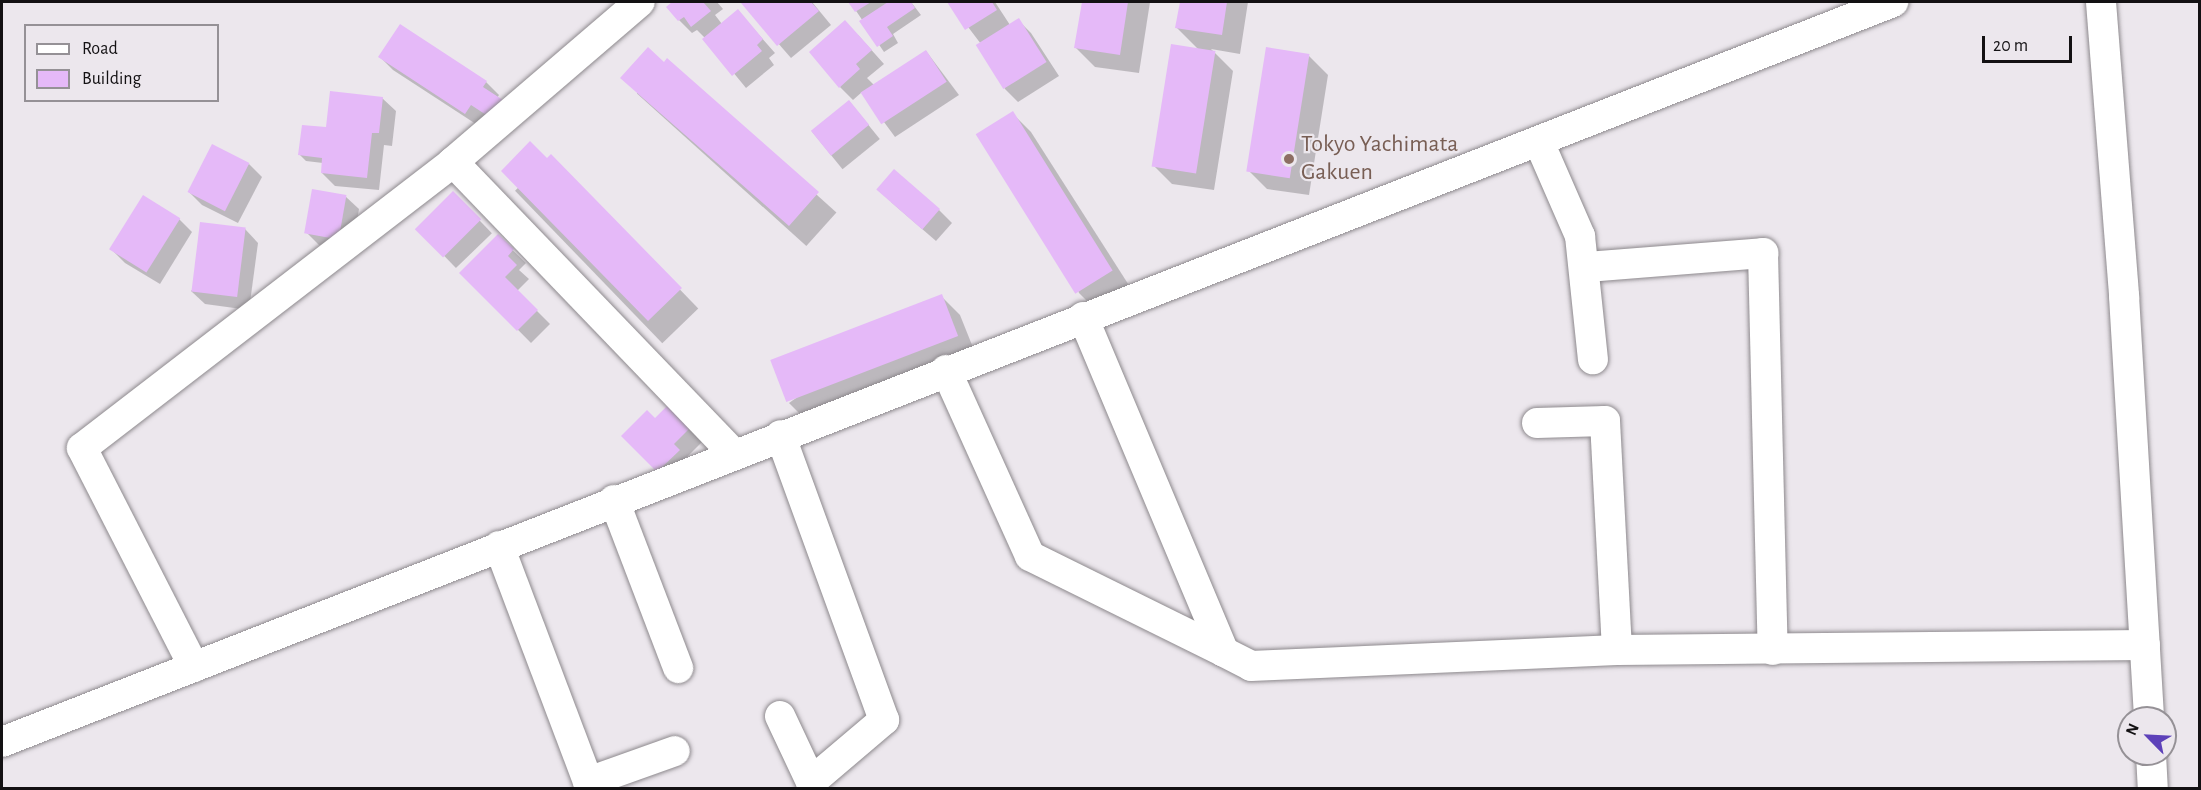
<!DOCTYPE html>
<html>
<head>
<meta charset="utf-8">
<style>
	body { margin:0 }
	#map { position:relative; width:2201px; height:790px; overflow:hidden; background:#ece7ed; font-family:"Alegreya Sans",sans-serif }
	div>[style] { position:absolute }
	.shadow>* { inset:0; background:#0003; transform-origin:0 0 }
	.building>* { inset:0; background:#e5b9f8; transform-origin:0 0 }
	.roads { filter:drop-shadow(0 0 2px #8d898d) drop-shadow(0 0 2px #8d898d) }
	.minor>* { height:30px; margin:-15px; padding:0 15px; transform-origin:15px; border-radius:15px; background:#fff }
	.dots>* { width:16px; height:16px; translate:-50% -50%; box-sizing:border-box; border:3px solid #ece7ed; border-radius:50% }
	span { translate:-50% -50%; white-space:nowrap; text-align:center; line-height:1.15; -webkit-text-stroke:4.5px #ece7ed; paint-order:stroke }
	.education-label { font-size:24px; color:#785e54 }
	.left { translate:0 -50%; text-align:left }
	.frame { position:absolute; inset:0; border:3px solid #131113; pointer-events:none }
	.legend { position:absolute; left:24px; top:24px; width:195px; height:78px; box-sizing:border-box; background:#ece7ed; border:2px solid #959196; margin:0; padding:8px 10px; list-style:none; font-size:18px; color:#131113 }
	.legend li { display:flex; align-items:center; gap:12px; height:30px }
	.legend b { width:30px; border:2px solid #959196 }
	.north { position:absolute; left:2117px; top:706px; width:60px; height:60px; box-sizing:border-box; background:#ece7ed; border:2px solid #959196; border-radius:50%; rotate:294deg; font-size:16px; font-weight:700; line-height:24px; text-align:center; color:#131113 }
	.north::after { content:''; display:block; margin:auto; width:21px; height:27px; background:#5d41b9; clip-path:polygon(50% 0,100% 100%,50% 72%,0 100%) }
	.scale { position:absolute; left:1982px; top:36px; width:90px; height:27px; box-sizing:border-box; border:3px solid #131113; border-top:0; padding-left:8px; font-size:18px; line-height:21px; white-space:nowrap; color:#131113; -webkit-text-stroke:4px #ece7ed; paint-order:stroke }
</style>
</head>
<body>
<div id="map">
	<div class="shadow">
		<div style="clip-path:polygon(673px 2px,717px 2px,723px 9px,715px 15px,722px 24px,738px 11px,775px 53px,769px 58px,774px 65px,746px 88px,705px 38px,697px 30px,692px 33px,679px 20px)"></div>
		<div style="clip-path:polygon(812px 2px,831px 25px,791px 58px,743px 3px)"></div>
		<div style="clip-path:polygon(850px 2px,911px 2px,921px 15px,893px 34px,898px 43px,884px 52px)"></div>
		<div style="clip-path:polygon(949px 2px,995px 2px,1010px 25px,1018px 20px,1031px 33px,1059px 76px,1018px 102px,1005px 89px,981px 44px)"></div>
		<div style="clip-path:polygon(1083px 2px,1150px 2px,1139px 73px,1095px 67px,1076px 48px)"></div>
		<div style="clip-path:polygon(1181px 2px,1248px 2px,1240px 54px,1211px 49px,1233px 71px,1214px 190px,1172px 184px,1153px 165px,1199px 50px,1177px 28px)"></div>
		<div style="clip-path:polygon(858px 35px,884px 64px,867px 78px,874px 85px,926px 51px,959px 95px,895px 137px,862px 92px,853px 100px,840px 87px)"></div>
		<div style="clip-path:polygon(1309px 56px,1328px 75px,1309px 195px,1267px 189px,1248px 170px)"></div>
		<div style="clip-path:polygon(380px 57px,486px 82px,499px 95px,479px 126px,393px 70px)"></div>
		<div style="left:667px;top:60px;width:228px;height:45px;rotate:42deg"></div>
		<div style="clip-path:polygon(382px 98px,396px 111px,392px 146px,384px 145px,379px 190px,335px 186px,322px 173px,323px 163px,306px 161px,300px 155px,330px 129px)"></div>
		<div style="left:849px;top:101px;width:49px;height:48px;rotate:51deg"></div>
		<div style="clip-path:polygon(1012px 113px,1031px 132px,1132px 290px,1098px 312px,1079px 293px)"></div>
		<div style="left:551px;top:156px;width:212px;height:50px;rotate:46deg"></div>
		<div style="clip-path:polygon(249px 164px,262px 177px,238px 223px,202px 205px,189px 192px)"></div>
		<div style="left:453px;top:193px;width:56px;height:50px;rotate:46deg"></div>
		<div style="clip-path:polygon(345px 196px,359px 209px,352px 251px,319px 245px,306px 232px)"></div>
		<div style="clip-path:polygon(891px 202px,939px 210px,952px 223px,936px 241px)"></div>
		<div style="clip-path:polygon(179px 219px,192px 232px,160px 284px,125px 263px,112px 250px)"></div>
		<div style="clip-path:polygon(245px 229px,258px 243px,249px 310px,205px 304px,191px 291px)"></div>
		<div style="clip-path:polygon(498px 236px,526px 263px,519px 270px,529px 279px,517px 291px,550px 324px,531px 343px,462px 273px)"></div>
		<div style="clip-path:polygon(941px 296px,960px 315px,976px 355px,808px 422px,789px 403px)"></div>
		<div style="clip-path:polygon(670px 405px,705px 439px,686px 458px,692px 464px,671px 484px,623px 436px,655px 420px)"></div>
	</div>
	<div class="building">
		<div style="clip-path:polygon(672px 2px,703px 2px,711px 11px,691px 27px,684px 17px,678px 21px,666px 7px)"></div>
		<div style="clip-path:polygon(811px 2px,819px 11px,777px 46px,741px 3px)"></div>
		<div style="clip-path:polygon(848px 2px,871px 2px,855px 12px)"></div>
		<div style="clip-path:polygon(888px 2px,911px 2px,915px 8px,887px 27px,893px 36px,877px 47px,859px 21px)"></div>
		<div style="clip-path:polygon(947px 2px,992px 2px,997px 10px,965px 30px)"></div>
		<div style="clip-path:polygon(1082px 2px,1128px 2px,1120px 55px,1074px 48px)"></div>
		<div style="clip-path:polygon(1180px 2px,1227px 2px,1222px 35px,1175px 28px)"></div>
		<div style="clip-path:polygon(738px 9px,763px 39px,757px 45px,762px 51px,732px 76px,702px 39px)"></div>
		<div style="left:1019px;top:18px;width:52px;height:51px;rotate:58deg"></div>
		<div style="clip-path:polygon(845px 20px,872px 50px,856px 64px,860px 69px,839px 88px,809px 52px)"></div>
		<div style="clip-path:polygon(400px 24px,487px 81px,483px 87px,506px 102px,494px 120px,471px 105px,465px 114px,378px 57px)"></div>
		<div style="left:1171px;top:44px;width:45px;height:124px;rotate:9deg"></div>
		<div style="clip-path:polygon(648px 47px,664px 62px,667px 58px,819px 192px,789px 226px,620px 78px)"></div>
		<div style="left:1266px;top:47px;width:44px;height:126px;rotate:9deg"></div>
		<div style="left:926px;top:50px;width:38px;height:78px;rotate:57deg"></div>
		<div style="clip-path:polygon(330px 91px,383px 97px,379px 133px,372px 133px,367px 178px,321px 173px,322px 158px,298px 155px,302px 125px,326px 127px)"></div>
		<div style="left:849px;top:100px;width:32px;height:49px;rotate:51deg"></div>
		<div style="left:1013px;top:111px;width:188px;height:44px;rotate:58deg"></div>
		<div style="clip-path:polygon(530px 141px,547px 158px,551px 154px,682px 288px,648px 321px,501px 171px)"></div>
		<div style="left:212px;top:144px;width:42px;height:54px;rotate:27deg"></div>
		<div style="left:894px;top:169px;width:61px;height:27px;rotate:41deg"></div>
		<div style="left:312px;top:189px;width:35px;height:45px;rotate:10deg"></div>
		<div style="left:453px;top:191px;width:40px;height:54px;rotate:45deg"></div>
		<div style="left:143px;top:195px;width:44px;height:64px;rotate:32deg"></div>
		<div style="left:200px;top:222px;width:46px;height:70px;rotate:7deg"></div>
		<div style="clip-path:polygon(498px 234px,514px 249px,508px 256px,517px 265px,505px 277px,538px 310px,517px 331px,459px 273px)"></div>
		<div style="left:942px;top:294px;width:45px;height:184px;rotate:69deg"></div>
		<div style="clip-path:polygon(670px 403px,693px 425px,674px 444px,680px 450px,657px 472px,621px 436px,647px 410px,655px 418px)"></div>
	</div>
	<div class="roads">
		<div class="minor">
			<div style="left:2101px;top:2px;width:295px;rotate:85.5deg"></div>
			<div style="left:2124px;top:296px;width:423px;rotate:86.6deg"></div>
			<div style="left:1539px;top:142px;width:103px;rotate:66.4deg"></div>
			<div style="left:1580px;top:236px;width:124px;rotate:84deg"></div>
			<div style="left:453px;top:162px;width:404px;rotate:46.1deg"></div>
			<div style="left:1586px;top:267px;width:178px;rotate:-4.5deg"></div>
			<div style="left:1763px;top:253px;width:397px;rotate:88.6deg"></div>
			<div style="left:1083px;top:317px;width:363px;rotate:67.2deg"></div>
			<div style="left:1224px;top:652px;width:30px;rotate:27deg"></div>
			<div style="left:1251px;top:666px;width:366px;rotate:-2.5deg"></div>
			<div style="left:1617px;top:650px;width:528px;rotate:-0.54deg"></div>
			<div style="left:946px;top:370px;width:204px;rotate:65.7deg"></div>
			<div style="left:1030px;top:556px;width:216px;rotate:26.3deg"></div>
			<div style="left:1537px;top:423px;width:68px;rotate:-1.7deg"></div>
			<div style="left:1605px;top:421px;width:229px;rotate:87deg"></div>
			<div style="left:614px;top:500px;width:180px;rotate:69.1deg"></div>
			<div style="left:499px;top:546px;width:252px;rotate:69.3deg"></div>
			<div style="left:588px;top:782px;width:92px;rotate:-19.6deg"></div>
			<div style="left:194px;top:667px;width:246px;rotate:-117.1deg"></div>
			<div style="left:82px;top:448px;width:468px;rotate:-37.6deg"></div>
			<div style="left:453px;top:162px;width:246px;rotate:-40.6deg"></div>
			<div style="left:780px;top:716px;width:73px;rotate:64.8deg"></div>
			<div style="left:811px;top:782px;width:96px;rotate:-40.3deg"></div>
			<div style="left:884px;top:720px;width:303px;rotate:-110deg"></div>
			<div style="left:2px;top:742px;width:2031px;rotate:-21.37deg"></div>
			<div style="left:2151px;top:754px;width:34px;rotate:87deg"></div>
		</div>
	</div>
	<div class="dots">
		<div style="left:1289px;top:159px;background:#8d6e63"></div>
	</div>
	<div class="education-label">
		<span class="left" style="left:1301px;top:159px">Tokyo Yachimata<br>Gakuen</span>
	</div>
	<div class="frame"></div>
	<ul class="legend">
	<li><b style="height:8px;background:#fff"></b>Road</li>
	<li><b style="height:16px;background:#e5b9f8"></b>Building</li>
	</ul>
	<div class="north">N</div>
	<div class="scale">20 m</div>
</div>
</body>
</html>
